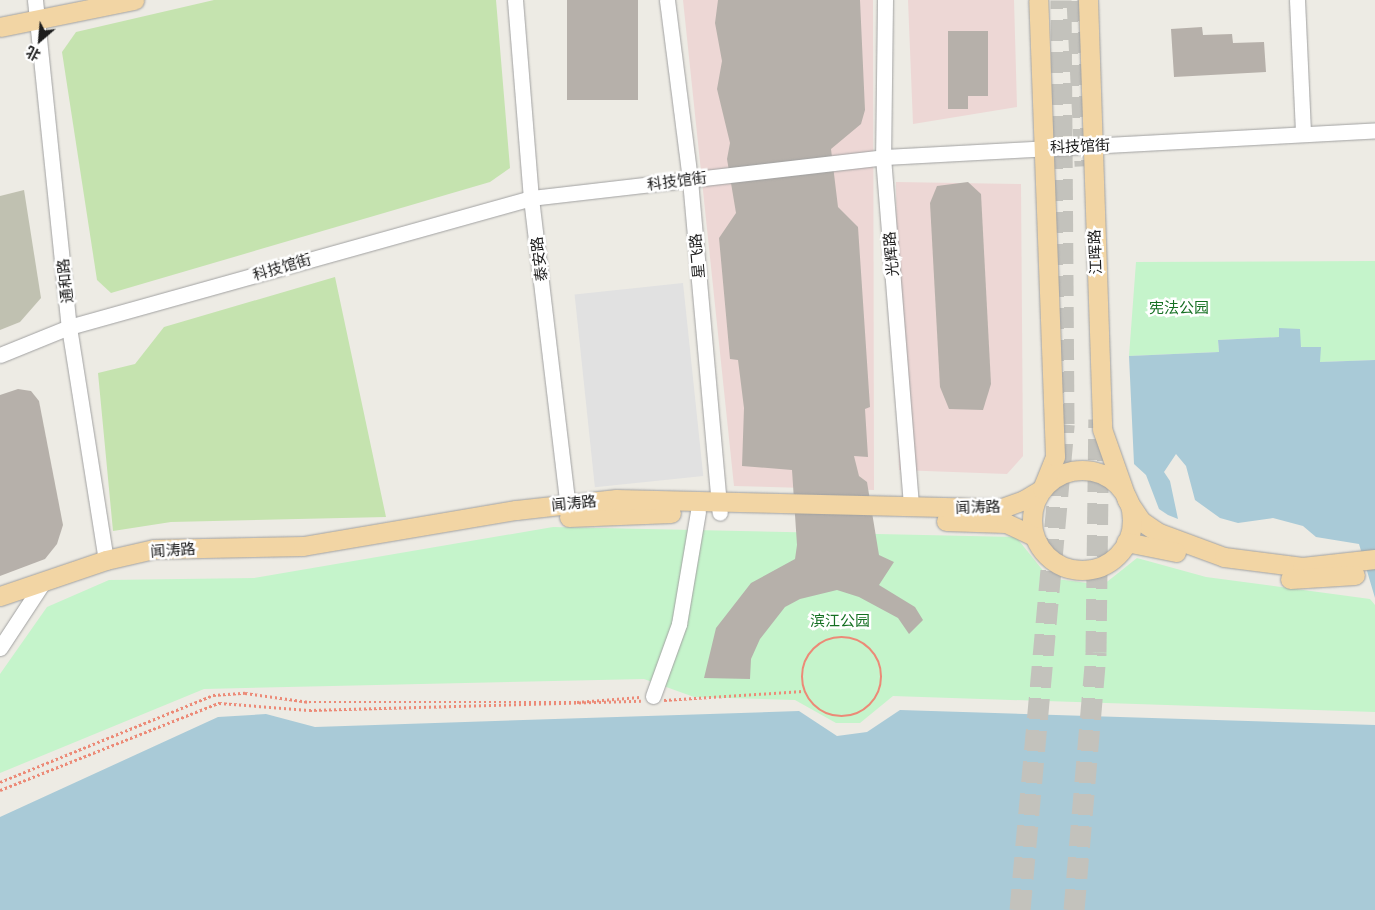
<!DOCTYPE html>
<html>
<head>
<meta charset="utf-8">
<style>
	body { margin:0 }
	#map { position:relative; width:1375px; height:910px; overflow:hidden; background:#edebe4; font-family:Quicksand,"Noto Sans SC",sans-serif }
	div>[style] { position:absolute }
	.commercial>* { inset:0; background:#edd7d5 }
	.construction>* { inset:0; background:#c0c1b1 }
	.grass>* { inset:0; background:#c5e3af }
	.park>* { inset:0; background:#c5f4cb }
	.parking>* { inset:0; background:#e1e1e1; transform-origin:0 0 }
	.water>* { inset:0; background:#a9cad7 }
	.building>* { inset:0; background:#b6b0aa; transform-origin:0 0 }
	.highway-tunnel>* { height:21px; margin-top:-10.5px; transform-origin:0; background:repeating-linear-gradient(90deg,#c3c2bc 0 21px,transparent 0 32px) }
	.path>* { height:2.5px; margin-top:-1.25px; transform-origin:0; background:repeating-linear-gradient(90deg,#ec8a77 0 2.5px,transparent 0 5px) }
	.path>.ring { margin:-1.25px; padding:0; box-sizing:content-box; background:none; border:2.5px solid #ec8a77; border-radius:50% }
	.roads { filter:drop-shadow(0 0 1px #a1a1a1) drop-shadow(0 0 1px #a1a1a1) }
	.minor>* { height:15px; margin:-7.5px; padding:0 7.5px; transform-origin:7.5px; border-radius:7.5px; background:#fff }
	.major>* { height:19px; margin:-9.5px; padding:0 9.5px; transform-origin:9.5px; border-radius:9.5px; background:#f2d5a4 }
	.major>.ring { margin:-9.5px; padding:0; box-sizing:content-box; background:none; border:19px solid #f2d5a4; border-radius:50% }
	span { translate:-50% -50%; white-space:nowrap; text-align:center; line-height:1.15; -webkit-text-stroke:5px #fff; paint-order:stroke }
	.street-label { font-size:15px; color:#1d1d1d }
	.park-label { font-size:15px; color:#167023 }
	.north { position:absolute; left:15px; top:15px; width:50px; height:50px; -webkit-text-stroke:4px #fff; paint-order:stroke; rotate:207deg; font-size:14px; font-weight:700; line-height:20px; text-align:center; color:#1d1d1d }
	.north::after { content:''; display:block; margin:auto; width:18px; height:22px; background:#1d1d1d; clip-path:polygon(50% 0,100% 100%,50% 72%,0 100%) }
</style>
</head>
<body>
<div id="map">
	<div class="commercial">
		<div style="clip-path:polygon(683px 0,873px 0,874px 490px,734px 486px)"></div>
		<div style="clip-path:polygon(908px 0,1014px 0,1017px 107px,913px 124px)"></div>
		<div style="clip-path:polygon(896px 182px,1021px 184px,1023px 456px,1007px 474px,899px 470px)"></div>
	</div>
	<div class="construction">
		<div style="clip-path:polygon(24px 190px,41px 298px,20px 322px,0 330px,0 196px)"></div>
	</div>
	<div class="grass">
		<div style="clip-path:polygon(214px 0,496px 0,510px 168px,490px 182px,111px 293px,97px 280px,62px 52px,76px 32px)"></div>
		<div style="clip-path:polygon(335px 277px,386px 517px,171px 522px,113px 531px,98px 373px,135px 364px,164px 327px)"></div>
	</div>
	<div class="park">
		<div style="clip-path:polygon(1375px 261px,1375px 360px,1320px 362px,1279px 328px,1279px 337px,1218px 340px,1219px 352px,1129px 356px,1136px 262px)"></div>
		<div style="clip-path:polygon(553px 527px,1016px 537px,1049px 578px,1103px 585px,1137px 558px,1206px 577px,1370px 599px,1375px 605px,1375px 712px,893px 696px,860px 723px,836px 723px,795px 700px,694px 697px,644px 679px,204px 689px,0 773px,0 674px,47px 607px,109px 580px,254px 578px)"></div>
	</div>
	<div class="parking">
		<div style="left:683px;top:283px;width:194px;height:109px;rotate:84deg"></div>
	</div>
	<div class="water">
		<div style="clip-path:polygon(1279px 328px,1300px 329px,1301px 347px,1321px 347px,1320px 362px,1375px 360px,1375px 598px,1359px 544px,1316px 537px,1303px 526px,1273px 518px,1238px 523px,1220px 518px,1195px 500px,1186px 466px,1176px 454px,1164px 472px,1170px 481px,1178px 519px,1168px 515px,1159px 509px,1146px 475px,1134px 464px,1129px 356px,1219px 352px,1218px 340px,1279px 337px)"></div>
		<div style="clip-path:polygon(900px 710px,1375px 725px,1375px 910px,0 910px,0 817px,218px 717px,266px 714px,315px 727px,799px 711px,837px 736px,867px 732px)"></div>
	</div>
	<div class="building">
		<div style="left:567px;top:0;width:71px;height:100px"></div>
		<div style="clip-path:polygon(718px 0,860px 0,865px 110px,861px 124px,831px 149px,838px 207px,858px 227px,870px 407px,865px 409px,868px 457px,854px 456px,859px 476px,867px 482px,879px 555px,894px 562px,879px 585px,915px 607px,923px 620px,909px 634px,898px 618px,859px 597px,837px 590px,800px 599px,785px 607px,760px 639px,751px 659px,750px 679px,704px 678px,716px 628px,751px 583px,795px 559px,797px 545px,792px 470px,742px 466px,744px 408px,738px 360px,730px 359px,719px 238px,736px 213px,727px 159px,730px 143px,717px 89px,722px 61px,715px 23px)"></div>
		<div style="clip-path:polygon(1202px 27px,1203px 35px,1232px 34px,1233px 43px,1264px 42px,1266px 72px,1174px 77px,1171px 29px)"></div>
		<div style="clip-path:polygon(948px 31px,988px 31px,988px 96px,968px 96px,968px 109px,948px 109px)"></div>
		<div style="clip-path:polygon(968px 182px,981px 194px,991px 384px,983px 410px,949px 409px,940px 387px,930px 203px,937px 186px)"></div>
		<div style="clip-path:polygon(18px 389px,31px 391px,39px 401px,63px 525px,57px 544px,45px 559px,0 576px,0 395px)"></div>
	</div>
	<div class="highway-tunnel">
		<div style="left:1077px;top:0;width:166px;rotate:87.2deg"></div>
		<div style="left:1020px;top:910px;width:488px;rotate:-84.8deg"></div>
		<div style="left:1064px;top:424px;width:424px;rotate:-90.4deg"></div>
		<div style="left:1074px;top:910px;width:259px;rotate:-85.1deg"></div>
		<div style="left:1096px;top:652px;width:233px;rotate:-89.3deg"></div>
	</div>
	<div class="path">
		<div class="ring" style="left:802px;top:637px;width:77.5px;height:77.5px"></div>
		<div style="left:664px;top:700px;width:139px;rotate:-3.7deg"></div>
		<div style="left:0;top:782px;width:230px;rotate:-22.2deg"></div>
		<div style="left:213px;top:695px;width:32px;rotate:-4deg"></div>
		<div style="left:245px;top:693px;width:65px;rotate:8deg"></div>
		<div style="left:309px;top:702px;width:268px"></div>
		<div style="left:577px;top:702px;width:63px;rotate:-4.5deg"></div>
		<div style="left:0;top:790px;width:236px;rotate:-21.7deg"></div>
		<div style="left:219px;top:703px;width:90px;rotate:4.4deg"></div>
		<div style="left:309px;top:710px;width:332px;rotate:-1.6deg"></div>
	</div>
	<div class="roads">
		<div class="minor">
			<div style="left:35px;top:0;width:329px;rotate:84.1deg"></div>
			<div style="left:69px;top:327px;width:236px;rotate:81deg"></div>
			<div style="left:515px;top:0;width:199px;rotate:85.4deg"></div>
			<div style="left:531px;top:198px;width:320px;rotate:83.2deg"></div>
			<div style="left:667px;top:0;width:181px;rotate:82.7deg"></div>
			<div style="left:690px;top:180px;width:334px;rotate:84.9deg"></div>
			<div style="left:885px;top:0;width:157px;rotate:90.7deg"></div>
			<div style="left:883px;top:157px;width:351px;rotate:85.4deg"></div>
			<div style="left:1297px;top:0;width:132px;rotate:87.4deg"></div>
			<div style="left:0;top:355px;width:74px;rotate:-22.1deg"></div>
			<div style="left:69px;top:327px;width:480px;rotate:-15.6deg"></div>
			<div style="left:531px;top:198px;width:354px;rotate:-6.6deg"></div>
			<div style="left:883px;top:157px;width:493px;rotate:-3.1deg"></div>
			<div style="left:0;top:648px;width:80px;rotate:-56.7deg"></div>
			<div style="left:653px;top:696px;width:77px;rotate:-70.1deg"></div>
			<div style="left:679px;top:624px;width:114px;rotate:-80.4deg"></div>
		</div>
		<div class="major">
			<div style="left:1088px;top:0;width:429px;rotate:88.1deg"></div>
			<div style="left:1102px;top:429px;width:75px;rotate:70.6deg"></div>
			<div style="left:1127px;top:500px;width:25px;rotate:56deg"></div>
			<div style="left:1141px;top:521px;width:22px;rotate:34deg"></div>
			<div style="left:1159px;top:533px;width:69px;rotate:20.3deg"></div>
			<div style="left:1224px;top:557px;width:79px;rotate:7.3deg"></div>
			<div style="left:1302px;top:567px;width:73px;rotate:-6.3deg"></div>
			<div style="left:0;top:27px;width:137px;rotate:-11.4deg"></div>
			<div class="ring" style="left:1032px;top:470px;width:81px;height:81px"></div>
			<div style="left:569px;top:517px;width:102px;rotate:-2.2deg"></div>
			<div style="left:946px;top:521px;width:60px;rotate:1.9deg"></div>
			<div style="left:1006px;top:523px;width:31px;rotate:25deg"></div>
			<div style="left:1126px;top:542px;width:51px;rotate:11.3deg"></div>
			<div style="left:1290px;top:579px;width:65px;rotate:-3.5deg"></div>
			<div style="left:0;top:596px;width:112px;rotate:-18.8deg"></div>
			<div style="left:106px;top:560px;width:49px;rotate:-12.9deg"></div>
			<div style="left:154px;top:549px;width:149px;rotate:-1.2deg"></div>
			<div style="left:303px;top:546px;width:216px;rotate:-9.6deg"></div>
			<div style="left:516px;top:510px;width:101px;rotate:-6.3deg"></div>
			<div style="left:616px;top:499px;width:359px;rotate:1.4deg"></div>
			<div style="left:975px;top:508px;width:27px"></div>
			<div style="left:1002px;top:508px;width:23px;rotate:-20deg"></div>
			<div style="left:1024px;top:500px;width:21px;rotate:-31deg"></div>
			<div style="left:1042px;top:489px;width:35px;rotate:-68deg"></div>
			<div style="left:1055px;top:456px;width:456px;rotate:-92.1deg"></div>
		</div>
	</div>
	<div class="street-label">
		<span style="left:1080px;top:146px;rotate:-2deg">科技馆街</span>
		<span style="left:677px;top:181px;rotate:-7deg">科技馆街</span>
		<span style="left:1095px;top:252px;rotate:-92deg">江晖路</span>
		<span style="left:891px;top:254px;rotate:-95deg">光辉路</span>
		<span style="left:697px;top:256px;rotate:-95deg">星飞路</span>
		<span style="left:539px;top:259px;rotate:-97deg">泰安路</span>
		<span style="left:282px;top:267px;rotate:-16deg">科技馆街</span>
		<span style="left:65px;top:281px;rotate:-96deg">通和路</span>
		<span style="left:574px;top:503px;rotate:-6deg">闻涛路</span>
		<span style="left:978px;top:507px;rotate:-2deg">闻涛路</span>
		<span style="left:173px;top:550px;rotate:-4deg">闻涛路</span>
	</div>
	<div class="park-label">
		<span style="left:1179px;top:308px">宪法公园</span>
		<span style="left:840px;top:621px">滨江公园</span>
	</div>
	<div class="north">北</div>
</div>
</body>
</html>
